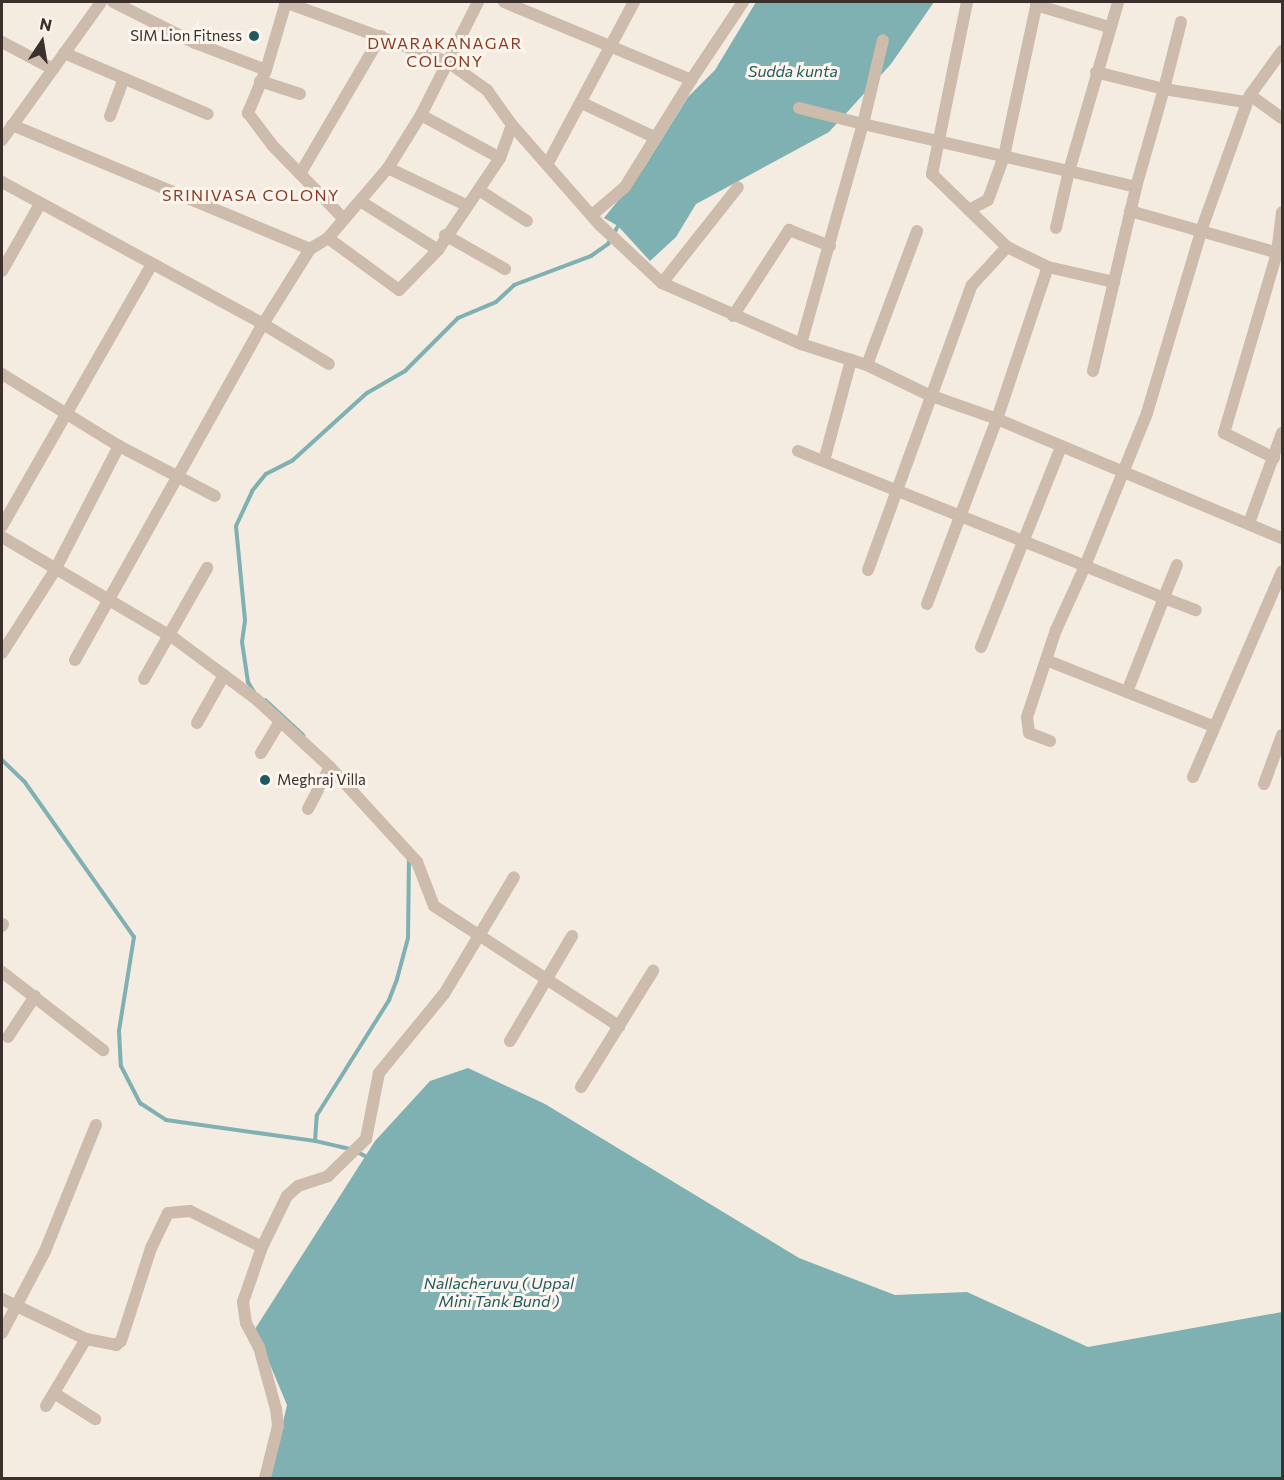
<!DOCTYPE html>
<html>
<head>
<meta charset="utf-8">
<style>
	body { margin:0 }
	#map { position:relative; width:1284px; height:1480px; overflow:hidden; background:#f4ebe1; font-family:Commissioner,sans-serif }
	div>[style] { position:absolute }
	.water>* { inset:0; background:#7fb0b2 }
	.stream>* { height:4px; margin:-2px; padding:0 2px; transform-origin:2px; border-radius:2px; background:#7fb0b2 }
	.minor>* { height:12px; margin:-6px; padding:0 6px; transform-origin:6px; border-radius:6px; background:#cdbbac }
	.dots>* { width:16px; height:16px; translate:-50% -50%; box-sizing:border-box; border:3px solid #fbf5ee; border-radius:50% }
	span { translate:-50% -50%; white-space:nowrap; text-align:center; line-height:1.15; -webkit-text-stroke:6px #fbf5ee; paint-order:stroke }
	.poi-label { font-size:15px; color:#3b302b }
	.right { translate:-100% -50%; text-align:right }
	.left { translate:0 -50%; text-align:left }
	.neighbourhood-label { font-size:16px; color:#8c3b22; letter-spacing:1.5px }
	.water-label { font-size:16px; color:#1f5a5e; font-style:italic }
	.frame { position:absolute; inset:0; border:3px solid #3b302b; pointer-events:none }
	.north { position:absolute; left:12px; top:12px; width:60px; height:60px; -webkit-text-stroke:4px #fbf5ee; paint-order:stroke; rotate:12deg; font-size:16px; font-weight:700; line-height:24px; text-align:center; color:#3b302b }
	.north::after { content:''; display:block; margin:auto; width:21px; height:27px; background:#3b302b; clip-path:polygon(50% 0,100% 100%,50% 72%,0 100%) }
</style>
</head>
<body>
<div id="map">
	<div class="water">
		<div style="clip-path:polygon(756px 2px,934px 2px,891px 64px,829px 132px,696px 204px,676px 237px,650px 261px,618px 226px,604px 218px,642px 171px,688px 97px,715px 70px)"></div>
		<div style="clip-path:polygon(468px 1068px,545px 1104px,799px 1258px,895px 1295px,967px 1292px,1088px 1347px,1282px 1312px,1282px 1478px,262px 1478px,274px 1462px,287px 1405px,255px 1329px,375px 1141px,430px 1081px)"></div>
	</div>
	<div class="stream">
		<div style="left:254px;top:692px;width:12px;rotate:-121deg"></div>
		<div style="left:248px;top:682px;width:40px;rotate:-98.5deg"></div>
		<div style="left:242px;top:642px;width:22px;rotate:-82deg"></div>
		<div style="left:245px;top:620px;width:94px;rotate:-95.5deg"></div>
		<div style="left:236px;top:526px;width:38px;rotate:-65deg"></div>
		<div style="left:252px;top:491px;width:22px;rotate:-51deg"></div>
		<div style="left:266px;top:474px;width:30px;rotate:-27deg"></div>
		<div style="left:293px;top:460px;width:100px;rotate:-42.2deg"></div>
		<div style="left:367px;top:393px;width:44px;rotate:-30.1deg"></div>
		<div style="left:405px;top:371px;width:75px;rotate:-45deg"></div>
		<div style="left:458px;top:318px;width:41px;rotate:-22.8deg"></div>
		<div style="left:496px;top:302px;width:25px;rotate:-43deg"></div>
		<div style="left:514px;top:285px;width:82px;rotate:-20.6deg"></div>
		<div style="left:591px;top:256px;width:21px;rotate:-35deg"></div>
		<div style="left:608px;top:244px;width:21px;rotate:-61deg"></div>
		<div style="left:265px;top:700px;width:52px;rotate:42.6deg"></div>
		<div style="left:2px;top:760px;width:30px;rotate:44deg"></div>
		<div style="left:24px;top:781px;width:191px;rotate:54.8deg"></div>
		<div style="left:134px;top:937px;width:95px;rotate:99.1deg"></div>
		<div style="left:119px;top:1031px;width:35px;rotate:87deg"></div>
		<div style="left:121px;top:1066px;width:42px;rotate:62.8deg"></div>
		<div style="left:140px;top:1103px;width:31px;rotate:33deg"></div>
		<div style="left:166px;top:1120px;width:150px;rotate:8deg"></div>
		<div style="left:350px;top:1149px;width:36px;rotate:-167deg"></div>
		<div style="left:315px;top:1141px;width:26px;rotate:-86deg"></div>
		<div style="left:317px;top:1115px;width:136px;rotate:-57.9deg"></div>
		<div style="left:389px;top:1000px;width:22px;rotate:-69deg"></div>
		<div style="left:397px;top:979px;width:42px;rotate:-75deg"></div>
		<div style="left:408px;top:938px;width:80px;rotate:-89.3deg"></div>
		<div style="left:357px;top:1152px;width:9px;rotate:27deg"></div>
	</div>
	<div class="minor">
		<div style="left:113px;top:2px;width:92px;rotate:26.6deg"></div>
		<div style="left:195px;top:43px;width:76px;rotate:20.8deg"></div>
		<div style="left:285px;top:2px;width:174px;rotate:20.2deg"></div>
		<div style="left:448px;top:62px;width:48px;rotate:35.7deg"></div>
		<div style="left:487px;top:90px;width:43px;rotate:54.5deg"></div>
		<div style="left:512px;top:125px;width:133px;rotate:48.7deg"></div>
		<div style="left:600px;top:225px;width:85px;rotate:43.1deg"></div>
		<div style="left:662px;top:283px;width:152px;rotate:23.7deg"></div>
		<div style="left:801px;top:344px;width:69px;rotate:17.7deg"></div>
		<div style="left:867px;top:365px;width:69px;rotate:25.8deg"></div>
		<div style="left:929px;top:395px;width:72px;rotate:19.4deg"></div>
		<div style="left:997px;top:419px;width:309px;rotate:22.7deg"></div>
		<div style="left:286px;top:2px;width:71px;rotate:106.4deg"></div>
		<div style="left:266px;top:70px;width:47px;rotate:112.7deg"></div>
		<div style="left:248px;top:113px;width:40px;rotate:53deg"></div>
		<div style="left:272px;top:145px;width:102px;rotate:45.8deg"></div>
		<div style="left:504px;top:2px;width:203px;rotate:22.6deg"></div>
		<div style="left:691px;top:80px;width:94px;rotate:-56.3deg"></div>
		<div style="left:967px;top:2px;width:176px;rotate:101.5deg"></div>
		<div style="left:932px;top:174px;width:105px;rotate:44.2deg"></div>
		<div style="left:1007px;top:247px;width:46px;rotate:26deg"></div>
		<div style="left:1048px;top:267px;width:68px;rotate:12.8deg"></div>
		<div style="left:1036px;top:5px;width:76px;rotate:16.8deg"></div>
		<div style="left:1181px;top:22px;width:69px;rotate:104.2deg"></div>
		<div style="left:1164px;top:89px;width:82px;rotate:9.1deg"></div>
		<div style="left:2px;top:42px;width:58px;rotate:27.9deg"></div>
		<div style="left:1282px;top:51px;width:54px;rotate:126deg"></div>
		<div style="left:1250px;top:95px;width:39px;rotate:36deg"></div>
		<div style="left:64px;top:53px;width:156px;rotate:23deg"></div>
		<div style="left:260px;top:81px;width:42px;rotate:18deg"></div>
		<div style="left:582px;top:103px;width:82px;rotate:25.3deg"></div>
		<div style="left:799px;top:108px;width:66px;rotate:14deg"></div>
		<div style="left:863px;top:124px;width:86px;rotate:-76.6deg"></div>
		<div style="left:421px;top:115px;width:90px;rotate:28.6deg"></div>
		<div style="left:110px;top:116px;width:40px;rotate:-69.8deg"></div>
		<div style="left:12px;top:125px;width:323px;rotate:22.6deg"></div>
		<div style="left:2px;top:140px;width:170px;rotate:-54.3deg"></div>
		<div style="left:548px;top:163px;width:183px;rotate:-61.9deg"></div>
		<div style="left:388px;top:168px;width:86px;rotate:25.4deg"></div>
		<div style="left:300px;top:174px;width:160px;rotate:-59.6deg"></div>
		<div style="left:2px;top:182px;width:297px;rotate:28.5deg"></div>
		<div style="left:263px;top:324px;width:77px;rotate:31.2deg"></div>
		<div style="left:479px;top:190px;width:57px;rotate:32.9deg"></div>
		<div style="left:360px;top:201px;width:92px;rotate:32.1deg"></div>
		<div style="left:969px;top:210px;width:21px;rotate:-28deg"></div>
		<div style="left:988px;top:200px;width:47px;rotate:-70deg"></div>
		<div style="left:1004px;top:156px;width:157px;rotate:-77.9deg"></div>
		<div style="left:1130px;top:211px;width:158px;rotate:15.8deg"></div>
		<div style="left:592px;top:215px;width:43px;rotate:-40.3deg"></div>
		<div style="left:625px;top:187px;width:126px;rotate:-58.3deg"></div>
		<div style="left:1056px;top:228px;width:58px;rotate:-77.2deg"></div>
		<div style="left:1069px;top:171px;width:69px;rotate:13.4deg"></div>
		<div style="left:445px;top:235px;width:69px;rotate:29.5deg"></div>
		<div style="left:328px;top:238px;width:88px;rotate:36.2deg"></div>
		<div style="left:399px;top:290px;width:56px;rotate:-45.7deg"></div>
		<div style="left:438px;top:250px;width:111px;rotate:-56deg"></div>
		<div style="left:500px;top:158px;width:35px;rotate:-70deg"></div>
		<div style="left:2px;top:271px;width:77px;rotate:-60.4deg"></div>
		<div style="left:662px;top:283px;width:122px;rotate:-51.6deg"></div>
		<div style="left:733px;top:316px;width:103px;rotate:-56.9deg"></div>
		<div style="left:789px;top:230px;width:44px;rotate:21.3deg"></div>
		<div style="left:801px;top:344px;width:229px;rotate:-74.3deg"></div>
		<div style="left:863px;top:124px;width:211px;rotate:12.9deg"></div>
		<div style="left:1069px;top:171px;width:176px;rotate:-73.8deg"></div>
		<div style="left:867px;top:365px;width:143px;rotate:-69.5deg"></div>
		<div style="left:1093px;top:371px;width:189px;rotate:-76.8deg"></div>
		<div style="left:1136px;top:187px;width:102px;rotate:-74.1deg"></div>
		<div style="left:1164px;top:89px;width:70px;rotate:-166deg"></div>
		<div style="left:2px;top:374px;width:137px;rotate:31.6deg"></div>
		<div style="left:119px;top:446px;width:108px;rotate:27.5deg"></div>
		<div style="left:798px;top:451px;width:309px;rotate:21.8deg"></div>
		<div style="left:1085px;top:566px;width:165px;rotate:-67.9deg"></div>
		<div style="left:1147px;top:413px;width:193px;rotate:-73.4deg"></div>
		<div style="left:1202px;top:228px;width:141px;rotate:-70.2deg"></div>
		<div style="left:1274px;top:458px;width:56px;rotate:-153.4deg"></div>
		<div style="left:1224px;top:433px;width:188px;rotate:-73.6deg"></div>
		<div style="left:1277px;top:253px;width:41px;rotate:-83deg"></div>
		<div style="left:824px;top:461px;width:105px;rotate:-75deg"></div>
		<div style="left:1249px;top:523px;width:96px;rotate:-69.9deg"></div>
		<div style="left:2px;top:526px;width:302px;rotate:-60.2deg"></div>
		<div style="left:2px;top:537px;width:201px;rotate:30.5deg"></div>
		<div style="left:175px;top:639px;width:101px;rotate:36.5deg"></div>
		<div style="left:256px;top:699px;width:100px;rotate:42.6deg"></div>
		<div style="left:330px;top:767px;width:129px;rotate:47.5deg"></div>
		<div style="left:417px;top:862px;width:47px;rotate:68.9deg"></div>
		<div style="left:434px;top:906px;width:221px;rotate:33deg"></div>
		<div style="left:1177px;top:565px;width:35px;rotate:112deg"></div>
		<div style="left:1164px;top:598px;width:34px;rotate:21deg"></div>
		<div style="left:868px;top:570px;width:303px;rotate:-70deg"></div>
		<div style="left:972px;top:285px;width:52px;rotate:-47.4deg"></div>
		<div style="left:927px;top:604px;width:198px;rotate:-69.3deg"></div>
		<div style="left:997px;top:419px;width:160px;rotate:-71.5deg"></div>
		<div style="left:981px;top:647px;width:215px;rotate:-68.2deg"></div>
		<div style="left:2px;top:653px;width:98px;rotate:-57.4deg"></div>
		<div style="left:55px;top:570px;width:140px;rotate:-62.7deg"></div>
		<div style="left:75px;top:660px;width:385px;rotate:-60.8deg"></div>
		<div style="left:263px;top:324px;width:89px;rotate:-57.9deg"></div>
		<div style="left:310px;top:249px;width:21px;rotate:-31deg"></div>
		<div style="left:328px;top:238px;width:92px;rotate:-49.4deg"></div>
		<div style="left:388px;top:168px;width:62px;rotate:-58.1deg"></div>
		<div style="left:421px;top:115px;width:127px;rotate:-63.2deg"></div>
		<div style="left:1046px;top:660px;width:180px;rotate:21.6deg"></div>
		<div style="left:144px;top:679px;width:128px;rotate:-60.4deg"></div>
		<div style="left:197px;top:723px;width:55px;rotate:-60.6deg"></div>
		<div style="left:1050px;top:741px;width:22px;rotate:-159deg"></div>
		<div style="left:1029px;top:733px;width:16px;rotate:-97deg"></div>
		<div style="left:1027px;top:717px;width:92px;rotate:-71.6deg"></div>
		<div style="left:1056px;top:630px;width:70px;rotate:-65.6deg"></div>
		<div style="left:1085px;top:566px;width:85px;rotate:22.1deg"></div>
		<div style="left:1164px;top:598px;width:101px;rotate:111.5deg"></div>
		<div style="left:261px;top:753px;width:37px;rotate:-59deg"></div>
		<div style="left:1193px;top:777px;width:224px;rotate:-66.6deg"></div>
		<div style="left:1264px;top:784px;width:52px;rotate:-69.8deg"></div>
		<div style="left:308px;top:809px;width:47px;rotate:-62.4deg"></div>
		<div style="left:2px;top:926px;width:2px;rotate:-63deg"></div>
		<div style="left:2px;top:972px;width:128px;rotate:37.7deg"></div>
		<div style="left:8px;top:1037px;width:49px;rotate:-56.6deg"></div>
		<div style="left:510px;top:1041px;width:122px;rotate:-59.4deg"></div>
		<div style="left:581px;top:1087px;width:137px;rotate:-58.2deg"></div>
		<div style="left:262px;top:1247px;width:58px;rotate:109.1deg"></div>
		<div style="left:243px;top:1302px;width:21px;rotate:82deg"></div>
		<div style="left:246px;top:1323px;width:27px;rotate:62deg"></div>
		<div style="left:259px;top:1347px;width:64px;rotate:74.7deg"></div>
		<div style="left:276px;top:1409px;width:17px;rotate:83deg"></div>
		<div style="left:278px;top:1426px;width:54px;rotate:104deg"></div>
		<div style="left:2px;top:1299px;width:93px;rotate:25.5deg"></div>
		<div style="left:86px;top:1339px;width:31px;rotate:11deg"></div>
		<div style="left:116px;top:1345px;width:6px;rotate:-39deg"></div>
		<div style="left:121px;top:1341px;width:98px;rotate:-72.1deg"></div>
		<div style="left:151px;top:1248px;width:39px;rotate:-64deg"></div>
		<div style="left:168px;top:1213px;width:22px;rotate:-5deg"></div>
		<div style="left:190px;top:1211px;width:80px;rotate:26.6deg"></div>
		<div style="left:262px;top:1247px;width:57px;rotate:-63.9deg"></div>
		<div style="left:287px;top:1196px;width:15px;rotate:-42deg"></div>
		<div style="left:298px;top:1186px;width:32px;rotate:-18deg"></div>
		<div style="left:328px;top:1176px;width:53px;rotate:-44.2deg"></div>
		<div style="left:366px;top:1139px;width:67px;rotate:-78.9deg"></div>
		<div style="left:379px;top:1073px;width:102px;rotate:-50.6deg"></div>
		<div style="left:444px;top:994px;width:136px;rotate:-59.1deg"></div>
		<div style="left:2px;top:1333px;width:93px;rotate:-62.3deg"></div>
		<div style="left:45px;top:1251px;width:136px;rotate:-68deg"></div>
		<div style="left:54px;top:1393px;width:49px;rotate:32.4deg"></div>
		<div style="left:46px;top:1406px;width:78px;rotate:-59.2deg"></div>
	</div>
	<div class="dots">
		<div style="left:254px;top:36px;background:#1f5a5e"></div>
		<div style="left:265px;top:780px;background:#1f5a5e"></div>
	</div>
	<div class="poi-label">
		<span class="right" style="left:242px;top:36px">SIM Lion Fitness</span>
		<span class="left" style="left:277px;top:780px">Meghraj Villa</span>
	</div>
	<div class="neighbourhood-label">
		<span style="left:445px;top:52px">DWARAKANAGAR<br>COLONY</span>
		<span style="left:251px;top:195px">SRINIVASA COLONY</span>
	</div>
	<div class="water-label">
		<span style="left:793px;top:71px">Sudda kunta</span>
		<span style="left:499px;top:1292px">Nallacheruvu ( Uppal<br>Mini Tank Bund )</span>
	</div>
	<div class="frame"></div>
	<div class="north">N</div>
</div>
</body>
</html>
